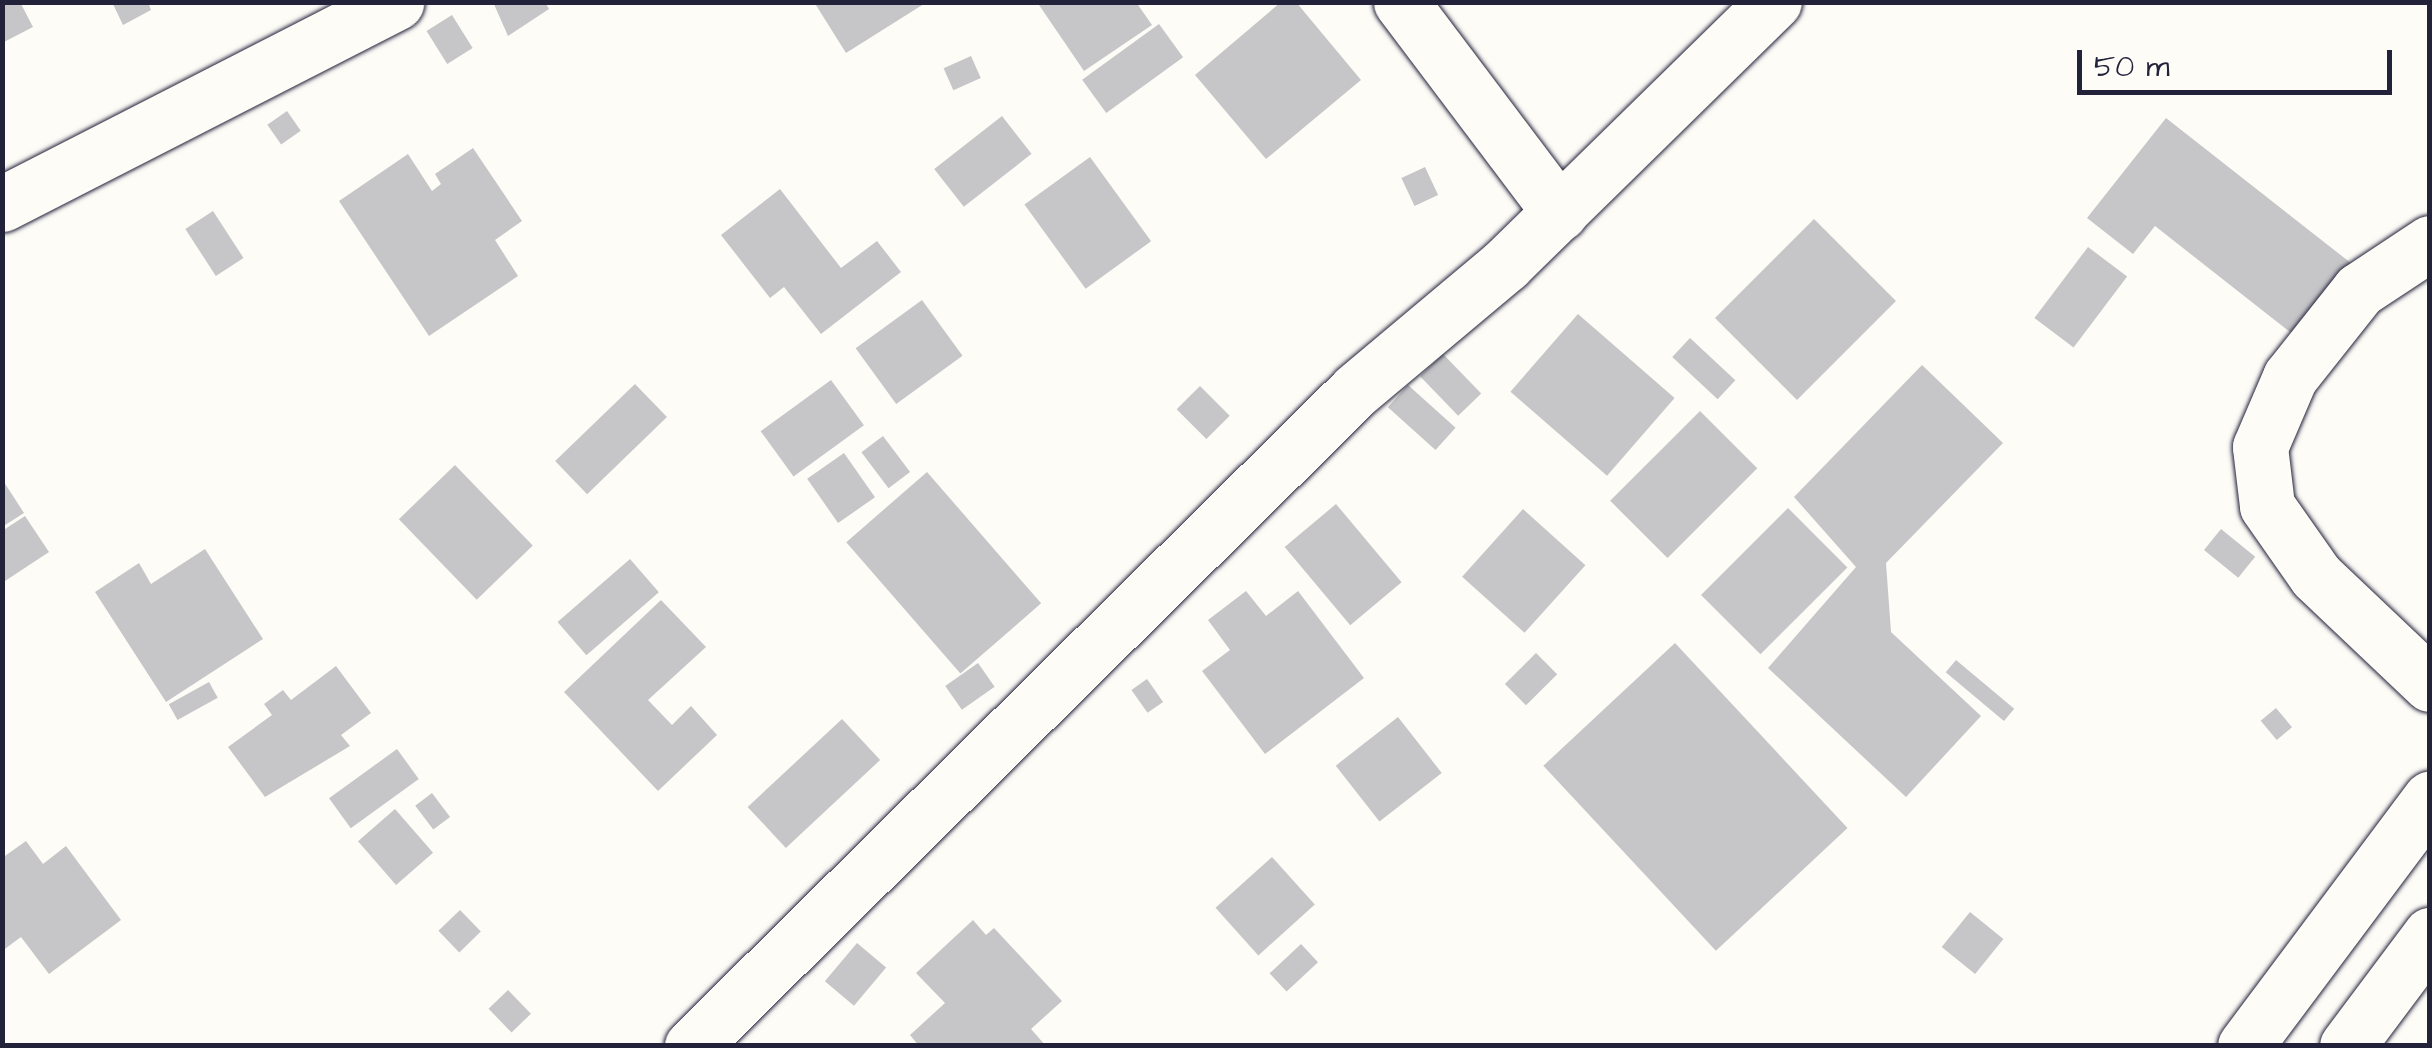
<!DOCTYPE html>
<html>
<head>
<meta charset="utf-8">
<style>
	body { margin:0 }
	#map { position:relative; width:2432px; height:1048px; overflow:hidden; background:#fdfcf7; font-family:"Architects Daughter",sans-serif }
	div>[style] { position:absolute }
	.building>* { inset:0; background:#c6c6c8; transform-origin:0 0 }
	.roads { filter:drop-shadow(0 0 2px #22223b) drop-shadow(0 0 2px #22223b) }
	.minor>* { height:55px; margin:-27.5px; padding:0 27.5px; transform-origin:27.5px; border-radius:27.5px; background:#fdfcf7 }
	.highway>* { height:55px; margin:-27.5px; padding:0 27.5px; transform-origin:27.5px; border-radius:27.5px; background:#fdfcf7 }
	span { translate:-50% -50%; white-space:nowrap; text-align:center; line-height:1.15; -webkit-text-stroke:8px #fdfcf7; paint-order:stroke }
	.frame { position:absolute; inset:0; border:5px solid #22223b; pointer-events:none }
	.scale { position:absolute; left:2077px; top:50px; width:315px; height:45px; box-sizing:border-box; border:5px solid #22223b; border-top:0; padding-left:12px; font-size:30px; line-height:35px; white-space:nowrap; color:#22223b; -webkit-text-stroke:8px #fdfcf7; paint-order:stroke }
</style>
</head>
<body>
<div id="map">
	<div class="building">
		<div style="clip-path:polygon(2px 2px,20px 2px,33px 27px,2px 43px)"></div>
		<div style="clip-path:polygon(112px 2px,148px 2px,151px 10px,123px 25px)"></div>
		<div style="clip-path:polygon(493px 2px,545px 2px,549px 9px,508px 36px)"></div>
		<div style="clip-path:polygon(814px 2px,927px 2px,846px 53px)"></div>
		<div style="clip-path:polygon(1037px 2px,1136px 2px,1152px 25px,1084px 71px)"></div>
		<div style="clip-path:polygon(1281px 2px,1296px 2px,1361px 80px,1266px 159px,1195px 75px)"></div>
		<div style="left:452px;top:15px;width:39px;height:30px;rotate:58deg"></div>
		<div style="left:1159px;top:24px;width:41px;height:95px;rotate:54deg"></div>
		<div style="left:971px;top:56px;width:24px;height:30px;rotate:66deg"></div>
		<div style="left:287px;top:111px;width:24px;height:24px;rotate:55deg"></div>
		<div style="left:1002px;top:116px;width:48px;height:86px;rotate:52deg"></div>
		<div style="clip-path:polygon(2166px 118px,2361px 271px,2304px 343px,2155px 226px,2133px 254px,2087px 218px)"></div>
		<div style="clip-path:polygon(473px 148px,522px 221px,495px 240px,518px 276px,429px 336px,339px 201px,408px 154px,432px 191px,441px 184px,435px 174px)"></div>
		<div style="left:1090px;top:157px;width:104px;height:81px;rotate:54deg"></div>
		<div style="left:1425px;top:167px;width:31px;height:26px;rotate:65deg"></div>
		<div style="clip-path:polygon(780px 189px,841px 268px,877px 241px,901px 272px,821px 334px,784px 287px,770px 298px,721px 235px)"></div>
		<div style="left:213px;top:211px;width:56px;height:33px;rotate:57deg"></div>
		<div style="left:1814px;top:219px;width:116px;height:140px;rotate:45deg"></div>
		<div style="left:2088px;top:247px;width:49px;height:89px;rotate:37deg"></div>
		<div style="left:922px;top:300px;width:69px;height:82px;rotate:54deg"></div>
		<div style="left:1578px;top:314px;width:128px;height:103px;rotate:41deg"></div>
		<div style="left:1690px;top:338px;width:62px;height:26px;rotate:43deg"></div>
		<div style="left:1443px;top:354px;width:55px;height:32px;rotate:46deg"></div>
		<div style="clip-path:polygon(1922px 365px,2003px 443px,1886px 563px,1891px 632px,1981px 716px,1906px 797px,1768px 668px,1856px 567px,1794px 497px)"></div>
		<div style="left:831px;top:380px;width:56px;height:87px;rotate:54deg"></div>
		<div style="left:635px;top:384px;width:46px;height:111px;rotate:46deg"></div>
		<div style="left:1408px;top:385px;width:64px;height:30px;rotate:42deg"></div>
		<div style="left:1200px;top:386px;width:42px;height:33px;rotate:45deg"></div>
		<div style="left:1700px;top:411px;width:81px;height:127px;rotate:45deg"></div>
		<div style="left:883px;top:436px;width:45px;height:27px;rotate:53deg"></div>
		<div style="left:844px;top:453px;width:54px;height:45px;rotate:55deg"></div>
		<div style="left:455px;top:465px;width:112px;height:78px;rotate:46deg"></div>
		<div style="left:927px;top:472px;width:174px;height:107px;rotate:49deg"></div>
		<div style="clip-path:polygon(2px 479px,24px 513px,2px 527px)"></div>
		<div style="left:1336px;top:504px;width:102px;height:67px;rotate:50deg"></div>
		<div style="left:1788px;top:508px;width:84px;height:123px;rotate:45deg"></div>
		<div style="left:1523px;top:509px;width:84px;height:91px;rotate:42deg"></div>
		<div style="clip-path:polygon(25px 516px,49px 552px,2px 583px,2px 531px)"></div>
		<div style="left:2221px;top:529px;width:44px;height:27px;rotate:39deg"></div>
		<div style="clip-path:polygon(205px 549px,263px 639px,166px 702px,95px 592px,139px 563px,151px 584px)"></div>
		<div style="left:630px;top:559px;width:44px;height:96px;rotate:49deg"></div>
		<div style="clip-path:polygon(1246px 591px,1266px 616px,1298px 591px,1364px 678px,1265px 754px,1202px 671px,1230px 650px,1208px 620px)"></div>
		<div style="clip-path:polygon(661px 600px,706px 647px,648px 700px,672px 725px,691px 706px,717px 735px,658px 791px,564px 692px)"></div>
		<div style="left:1675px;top:643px;width:253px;height:180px;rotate:47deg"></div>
		<div style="left:1536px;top:653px;width:30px;height:44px;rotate:45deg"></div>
		<div style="left:1956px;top:660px;width:76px;height:16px;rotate:40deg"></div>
		<div style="left:978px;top:663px;width:29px;height:40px;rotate:55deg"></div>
		<div style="clip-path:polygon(336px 666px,371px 713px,341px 735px,350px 746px,265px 797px,228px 747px,272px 715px,264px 704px,283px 690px,291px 700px)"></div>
		<div style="left:1147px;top:679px;width:28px;height:19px;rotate:55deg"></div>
		<div style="left:209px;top:682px;width:18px;height:46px;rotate:61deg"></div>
		<div style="left:2276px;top:708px;width:25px;height:20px;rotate:50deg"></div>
		<div style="left:1398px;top:717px;width:71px;height:79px;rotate:52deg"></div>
		<div style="left:842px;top:719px;width:56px;height:129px;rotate:47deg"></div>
		<div style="left:397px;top:749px;width:37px;height:84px;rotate:54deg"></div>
		<div style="left:432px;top:793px;width:30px;height:21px;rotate:53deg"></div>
		<div style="left:395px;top:809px;width:58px;height:49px;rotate:49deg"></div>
		<div style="clip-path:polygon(26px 841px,43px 864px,66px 846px,121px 920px,49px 974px,21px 937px,2px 951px,2px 858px)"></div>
		<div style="left:1272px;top:857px;width:64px;height:76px;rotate:48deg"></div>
		<div style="left:460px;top:910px;width:30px;height:30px;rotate:46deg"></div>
		<div style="left:1970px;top:912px;width:43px;height:45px;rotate:39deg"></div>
		<div style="clip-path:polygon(973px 920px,986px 935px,994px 928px,1062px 1001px,1031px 1029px,1046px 1046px,919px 1046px,910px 1035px,945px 1003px,916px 973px)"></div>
		<div style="left:857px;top:943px;width:38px;height:50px;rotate:40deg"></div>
		<div style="left:1301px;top:944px;width:25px;height:43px;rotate:47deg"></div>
		<div style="left:508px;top:990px;width:33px;height:27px;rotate:46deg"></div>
	</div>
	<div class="roads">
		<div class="minor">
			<div style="left:1401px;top:2px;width:264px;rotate:53deg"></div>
			<div style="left:2px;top:204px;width:443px;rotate:-27.1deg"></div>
			<div style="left:2430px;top:243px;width:85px;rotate:146.5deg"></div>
			<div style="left:2359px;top:290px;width:111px;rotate:128.4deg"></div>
			<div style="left:2290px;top:377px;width:76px;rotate:113.2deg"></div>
			<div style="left:2260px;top:447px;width:59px;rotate:83.2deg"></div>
			<div style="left:2267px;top:506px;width:85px;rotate:55deg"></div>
			<div style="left:2316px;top:576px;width:157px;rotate:43.5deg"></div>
			<div style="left:692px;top:1046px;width:933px;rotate:-44.65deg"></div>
			<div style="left:1356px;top:390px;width:196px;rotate:-40deg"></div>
			<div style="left:1506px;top:264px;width:375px;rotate:-44.4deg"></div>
		</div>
		<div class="highway">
			<div style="left:2245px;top:1046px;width:309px;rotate:-53.2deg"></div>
			<div style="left:2347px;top:1046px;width:139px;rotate:-53.2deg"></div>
		</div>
	</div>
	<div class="frame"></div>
	<div class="scale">50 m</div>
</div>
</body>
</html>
